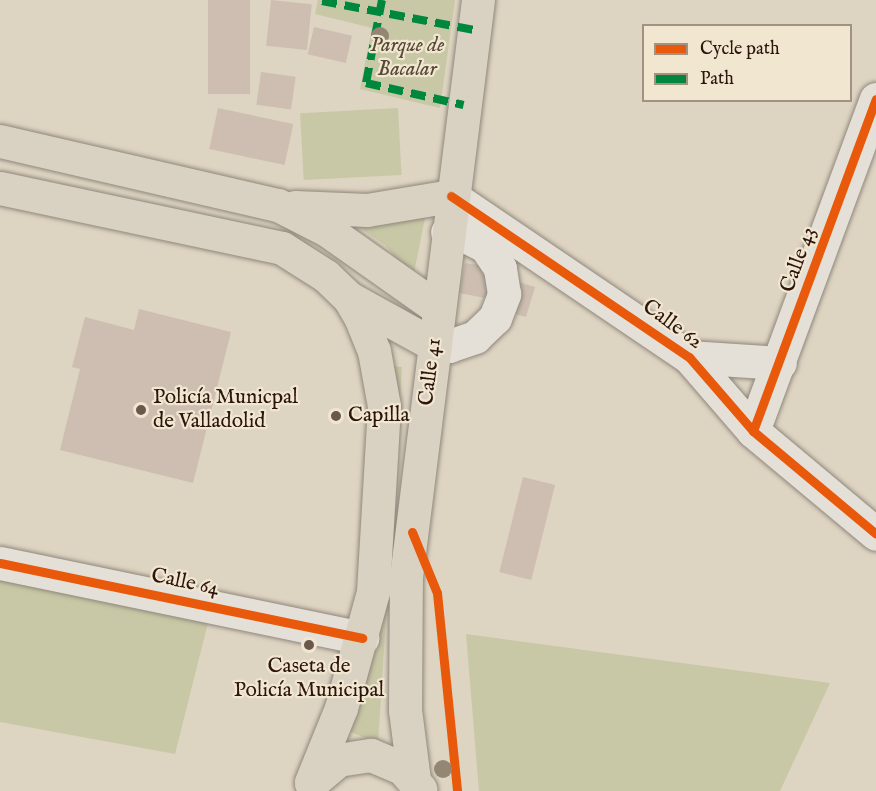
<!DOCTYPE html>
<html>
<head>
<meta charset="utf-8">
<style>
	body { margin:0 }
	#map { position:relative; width:876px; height:791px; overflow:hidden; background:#ded4c2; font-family:"IM FELL English",serif }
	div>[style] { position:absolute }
	.green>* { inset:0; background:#c8c8a6; transform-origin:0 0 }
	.building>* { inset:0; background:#cdbeb1; transform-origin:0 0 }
	.roads { filter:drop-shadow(0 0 2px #8f877c) drop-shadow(0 0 2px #8f877c) }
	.minor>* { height:33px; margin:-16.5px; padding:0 16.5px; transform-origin:16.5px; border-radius:16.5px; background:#e5e0d7 }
	.major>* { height:33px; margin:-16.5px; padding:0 16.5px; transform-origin:16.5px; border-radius:16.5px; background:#d9d1c2 }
	.quiet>* { height:8px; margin-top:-4px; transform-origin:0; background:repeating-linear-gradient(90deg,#00873e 0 15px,transparent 0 23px) }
	.cycleway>* { height:9px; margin:-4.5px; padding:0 4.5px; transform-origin:4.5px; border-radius:4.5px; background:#e8590c }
	.trees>* { width:18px; height:18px; margin:-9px; border-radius:50%; background:#938774 }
	.dots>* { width:16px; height:16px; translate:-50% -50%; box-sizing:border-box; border:3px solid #f1e6d0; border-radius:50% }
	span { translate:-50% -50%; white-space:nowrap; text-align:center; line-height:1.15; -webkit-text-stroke:4.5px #f1e6d0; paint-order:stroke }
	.park-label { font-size:21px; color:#554834; font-style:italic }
	.street-label { font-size:21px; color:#2b150d }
	.poi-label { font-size:21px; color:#2b150d }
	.left { translate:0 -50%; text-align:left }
	.legend { position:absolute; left:642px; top:24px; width:210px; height:78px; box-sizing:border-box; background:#f1e6d0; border:2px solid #a29282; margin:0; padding:8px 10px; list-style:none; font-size:18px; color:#2b150d }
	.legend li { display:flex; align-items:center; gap:12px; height:30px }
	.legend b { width:30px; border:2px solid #a29282 }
</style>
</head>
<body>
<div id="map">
	<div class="green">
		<div style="clip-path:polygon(318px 0,455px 0,440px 108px,360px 89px,372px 28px,315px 14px)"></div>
		<div style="left:398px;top:108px;width:67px;height:98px;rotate:87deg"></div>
		<div style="clip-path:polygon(427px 208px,413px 278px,385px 245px,344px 217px)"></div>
		<div style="clip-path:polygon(393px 366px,402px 367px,378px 744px,336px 725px)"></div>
		<div style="clip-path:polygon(0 558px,214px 599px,175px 754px,0 722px)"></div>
		<div style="clip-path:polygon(466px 634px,830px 683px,780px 791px,479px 791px)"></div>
	</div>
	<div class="building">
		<div style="left:208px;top:0;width:42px;height:94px"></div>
		<div style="left:271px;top:0;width:41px;height:46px;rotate:6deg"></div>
		<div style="left:314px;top:27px;width:39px;height:28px;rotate:13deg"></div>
		<div style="left:261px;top:72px;width:35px;height:33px;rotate:8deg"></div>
		<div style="left:218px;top:108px;width:77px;height:42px;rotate:12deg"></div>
		<div style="clip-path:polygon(465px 263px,493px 267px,512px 280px,535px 287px,526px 317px,500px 310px,485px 298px,459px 293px)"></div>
		<div style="clip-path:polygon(139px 309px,231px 332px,193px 483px,60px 450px,80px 369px,72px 367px,85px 317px,134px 330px)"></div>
		<div style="left:523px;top:477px;width:33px;height:98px;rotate:14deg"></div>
	</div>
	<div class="roads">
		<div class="minor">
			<div style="left:451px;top:196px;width:287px;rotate:34.1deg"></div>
			<div style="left:689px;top:357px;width:98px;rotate:49.1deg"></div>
			<div style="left:753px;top:431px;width:160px;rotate:39.9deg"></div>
			<div style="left:434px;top:345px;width:15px;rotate:4deg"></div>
			<div style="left:449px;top:346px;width:28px;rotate:-19deg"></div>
			<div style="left:475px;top:337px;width:28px;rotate:-44deg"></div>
			<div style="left:495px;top:318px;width:26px;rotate:-69deg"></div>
			<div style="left:504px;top:294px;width:26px;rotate:-99deg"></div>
			<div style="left:500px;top:268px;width:27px;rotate:-124deg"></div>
			<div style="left:485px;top:246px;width:27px;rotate:-153deg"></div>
			<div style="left:461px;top:234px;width:14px;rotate:-172deg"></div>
			<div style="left:689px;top:357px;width:91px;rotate:3.8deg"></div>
			<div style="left:753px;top:431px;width:354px;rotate:-69.7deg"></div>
			<div style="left:0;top:563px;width:370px;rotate:11.7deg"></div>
		</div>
		<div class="major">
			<div style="left:0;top:141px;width:285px;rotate:13deg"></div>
			<div style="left:278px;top:205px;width:55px;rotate:27deg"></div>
			<div style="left:327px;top:230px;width:137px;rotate:35.2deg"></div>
			<div style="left:0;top:188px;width:288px;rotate:12deg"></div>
			<div style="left:282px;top:248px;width:52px;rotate:32.5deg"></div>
			<div style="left:326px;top:276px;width:32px;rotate:44deg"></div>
			<div style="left:349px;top:298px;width:24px;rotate:60deg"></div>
			<div style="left:361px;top:319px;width:35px;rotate:68deg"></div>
			<div style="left:374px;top:351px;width:56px;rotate:79.7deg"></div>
			<div style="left:384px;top:406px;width:186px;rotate:93.4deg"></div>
			<div style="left:373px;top:592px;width:120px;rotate:105.4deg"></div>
			<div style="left:341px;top:708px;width:80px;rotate:112.1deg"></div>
			<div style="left:295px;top:207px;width:72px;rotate:2.4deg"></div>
			<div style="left:367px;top:210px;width:85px;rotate:-9.5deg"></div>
			<div style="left:349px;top:298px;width:97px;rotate:28.9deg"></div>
			<div style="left:414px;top:780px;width:71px;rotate:-97.3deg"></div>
			<div style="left:405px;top:710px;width:133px;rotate:-89.6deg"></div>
			<div style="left:406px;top:577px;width:581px;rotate:-82.89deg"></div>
			<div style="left:311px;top:783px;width:35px;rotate:-40deg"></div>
			<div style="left:338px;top:760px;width:33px;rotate:-9deg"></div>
			<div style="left:371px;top:755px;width:34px;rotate:23deg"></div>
			<div style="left:402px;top:768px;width:28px;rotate:49deg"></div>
		</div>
	</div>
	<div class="quiet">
		<div style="left:382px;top:0;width:85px;rotate:100.9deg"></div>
		<div style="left:366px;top:83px;width:100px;rotate:12.7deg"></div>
		<div style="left:322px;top:1px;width:155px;rotate:10.8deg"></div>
	</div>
	<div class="cycleway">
		<div style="left:451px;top:196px;width:287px;rotate:34.1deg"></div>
		<div style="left:689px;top:357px;width:98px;rotate:49.1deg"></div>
		<div style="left:753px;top:431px;width:160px;rotate:39.9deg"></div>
		<div style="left:753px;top:431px;width:354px;rotate:-69.7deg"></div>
		<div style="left:412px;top:532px;width:66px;rotate:67.7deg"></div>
		<div style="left:437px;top:593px;width:199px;rotate:84.2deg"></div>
		<div style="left:0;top:563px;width:370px;rotate:11.7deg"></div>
	</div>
	<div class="trees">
		<div style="left:380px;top:36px"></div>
		<div style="left:443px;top:769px"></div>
	</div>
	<div class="dots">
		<div style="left:141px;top:410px;background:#6a584c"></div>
		<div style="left:336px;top:416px;background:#6a584c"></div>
		<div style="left:309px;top:645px;background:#6a584c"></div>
	</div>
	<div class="park-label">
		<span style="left:407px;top:58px">Parque de<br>Bacalar</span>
	</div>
	<div class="street-label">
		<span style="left:799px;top:260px;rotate:-70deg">Calle 43</span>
		<span style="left:672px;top:325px;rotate:36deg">Calle 62</span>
		<span style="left:431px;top:372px;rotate:-83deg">Calle 41</span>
		<span style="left:185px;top:583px;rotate:12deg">Calle 64</span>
	</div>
	<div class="poi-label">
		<span class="left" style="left:153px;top:410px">Policía Municpal<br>de Valladolid</span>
		<span class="left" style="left:348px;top:416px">Capilla</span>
		<span style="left:309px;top:679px">Caseta de<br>Policía Municipal</span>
	</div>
	<ul class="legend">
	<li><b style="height:8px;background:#e8590c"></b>Cycle path</li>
	<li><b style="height:8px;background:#00873e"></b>Path</li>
	</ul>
</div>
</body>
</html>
